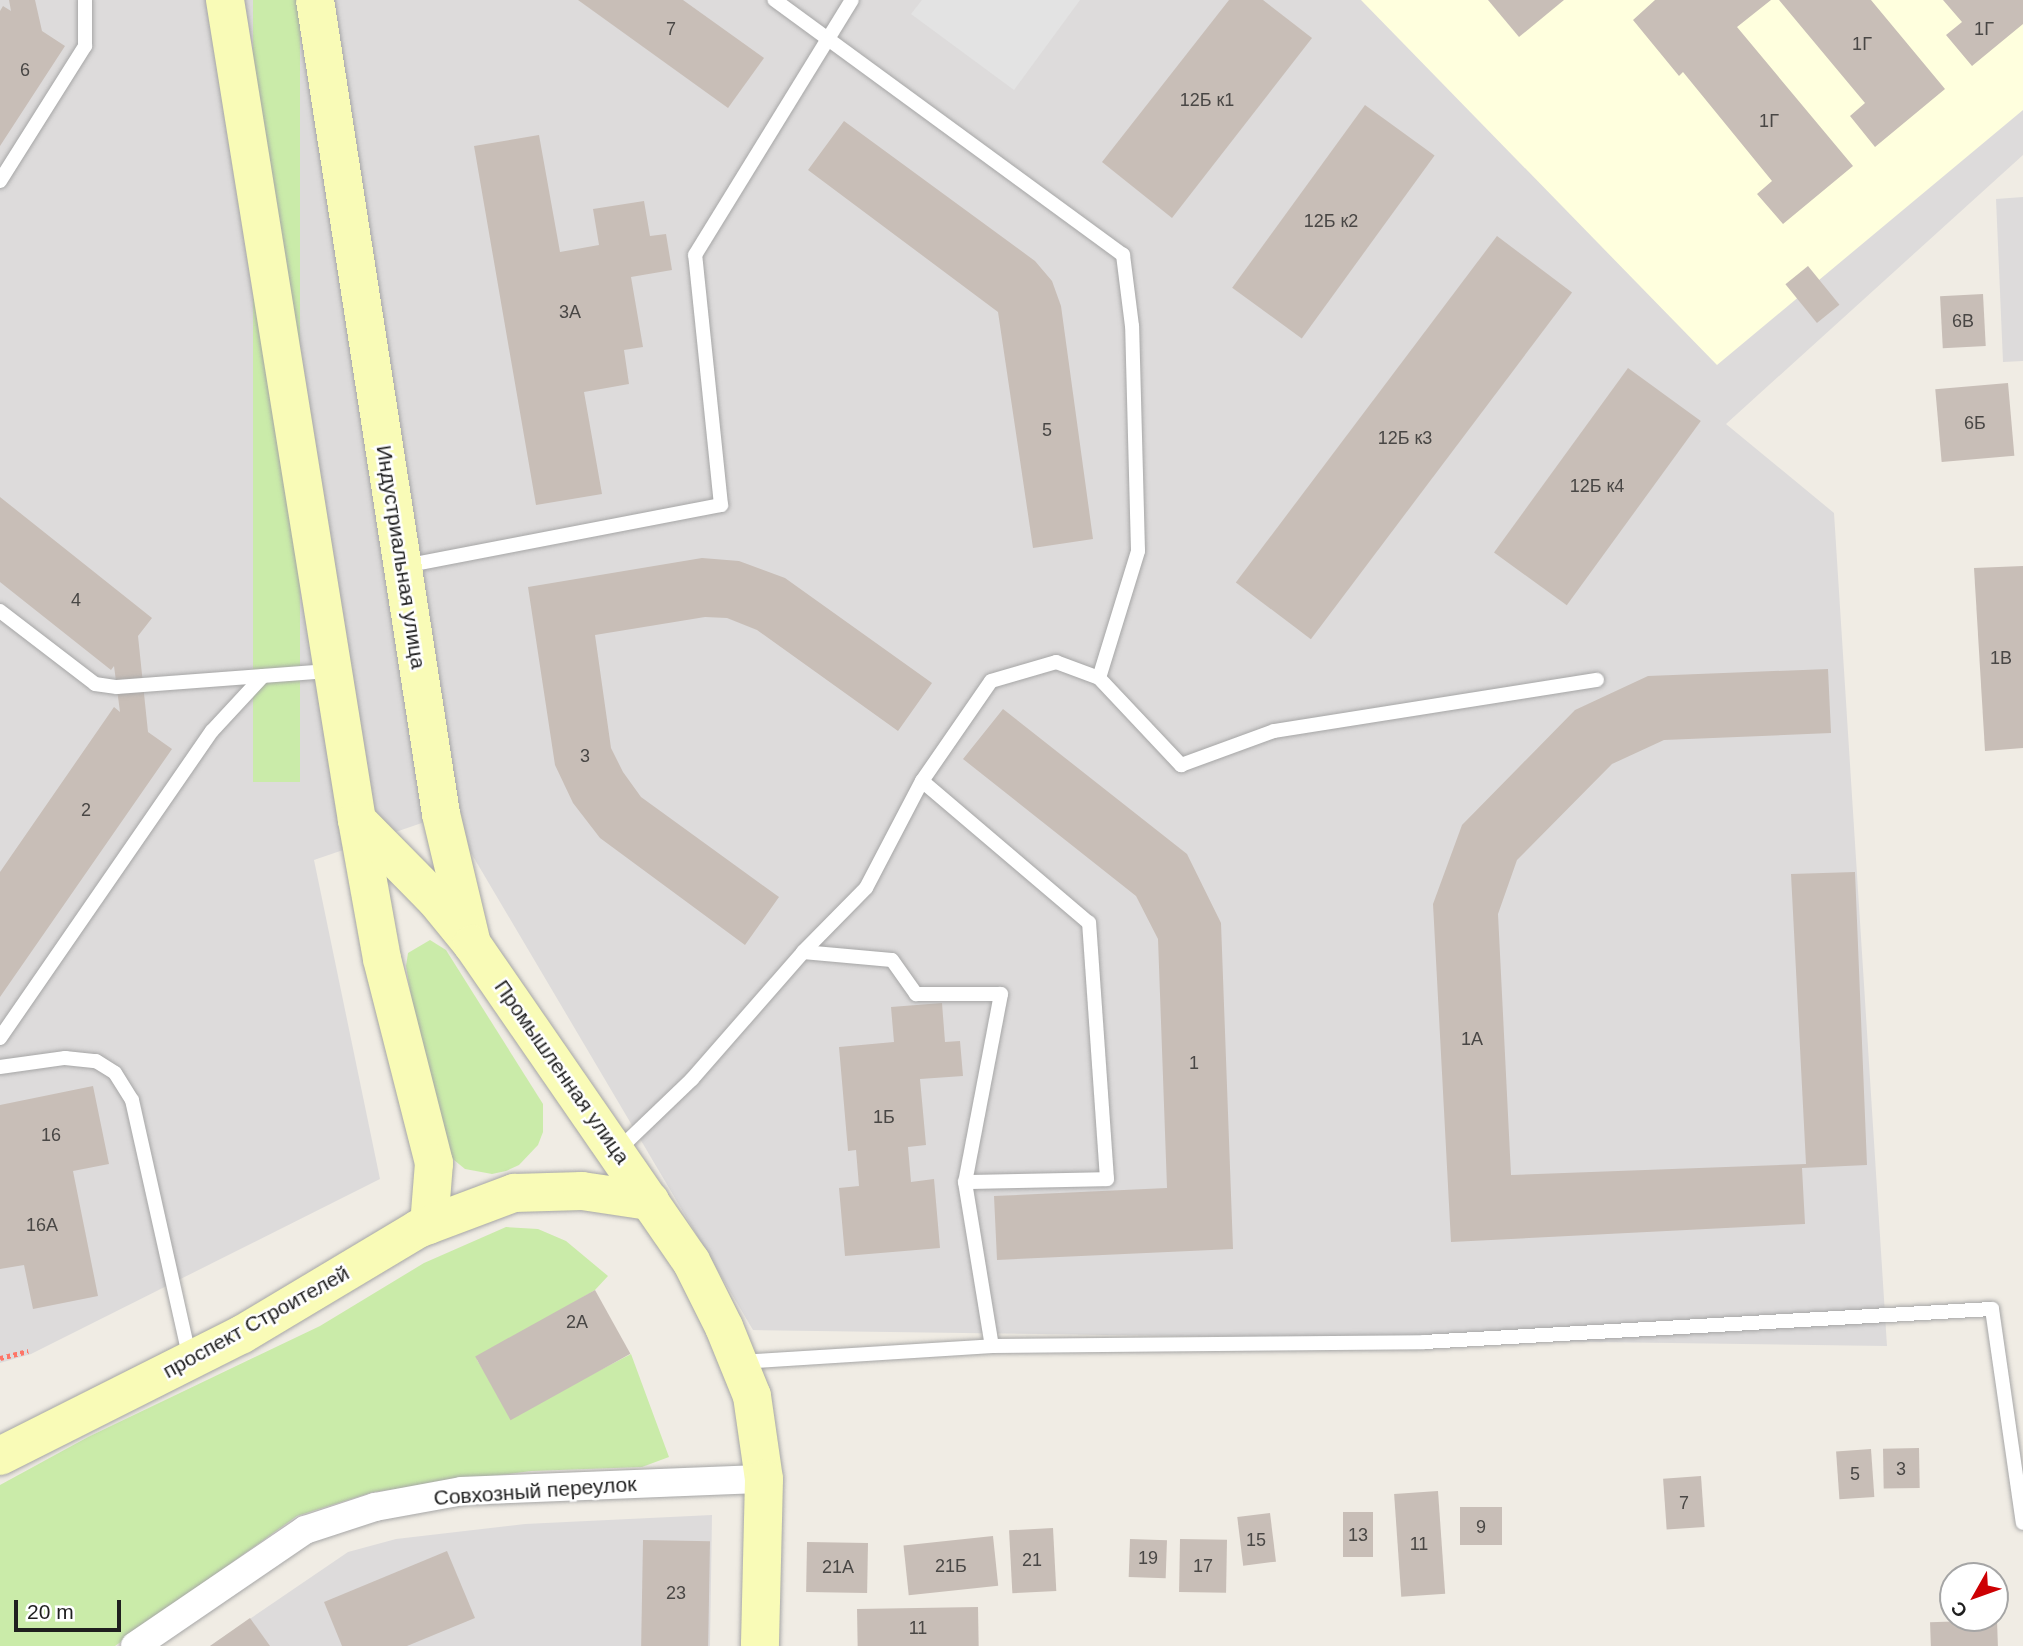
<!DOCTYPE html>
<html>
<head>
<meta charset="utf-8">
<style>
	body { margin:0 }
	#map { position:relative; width:2023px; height:1646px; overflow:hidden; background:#f0ece4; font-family:Helvetica,sans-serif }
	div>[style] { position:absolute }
	.residential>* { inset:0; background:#dddbdb }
	.education>* { inset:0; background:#ffffde }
	.grass>* { inset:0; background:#caeba9; transform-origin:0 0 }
	.parking>* { inset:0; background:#e3e3e3 }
	.building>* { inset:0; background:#c8beb7; transform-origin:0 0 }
	.path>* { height:4.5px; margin-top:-2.25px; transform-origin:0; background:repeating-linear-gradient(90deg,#fe7567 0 3.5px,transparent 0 7px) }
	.roads { filter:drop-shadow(0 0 2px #a6a6a6) drop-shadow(0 0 2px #a6a6a6) }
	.lane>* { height:14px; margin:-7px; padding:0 7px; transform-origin:7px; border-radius:7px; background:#fff }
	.street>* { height:28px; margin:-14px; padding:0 14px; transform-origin:14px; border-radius:14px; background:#fff }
	.secondary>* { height:38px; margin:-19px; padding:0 19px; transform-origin:19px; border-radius:19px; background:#f9fbb7 }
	span { translate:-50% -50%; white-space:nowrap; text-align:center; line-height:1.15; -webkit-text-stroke:5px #fff; paint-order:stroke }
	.number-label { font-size:18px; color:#494745 }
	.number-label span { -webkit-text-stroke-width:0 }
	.street-label { font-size:21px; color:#1f1f1f }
	.north { position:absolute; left:1939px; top:1562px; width:70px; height:70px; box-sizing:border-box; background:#fff; border:2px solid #a5a5a5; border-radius:50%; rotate:230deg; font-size:19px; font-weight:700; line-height:28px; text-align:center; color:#1f1f1f }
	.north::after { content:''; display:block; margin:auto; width:24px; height:32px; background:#cd0003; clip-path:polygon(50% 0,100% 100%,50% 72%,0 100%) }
	.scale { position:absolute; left:14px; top:1600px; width:107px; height:32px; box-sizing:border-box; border:4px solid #1f1f1f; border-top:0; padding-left:9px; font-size:21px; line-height:24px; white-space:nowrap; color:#1f1f1f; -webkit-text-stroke:5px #fff; paint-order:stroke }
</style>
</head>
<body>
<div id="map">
	<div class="residential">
		<div style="clip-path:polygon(0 0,2023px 0,2023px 155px,1726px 424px,1834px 513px,1887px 1346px,753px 1330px,448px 814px,314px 860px,380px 1179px,31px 1354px,0 1363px)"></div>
		<div style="clip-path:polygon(2023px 197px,2023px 361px,2003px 362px,1996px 199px)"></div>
		<div style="clip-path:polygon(712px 1515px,710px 1646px,210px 1646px,348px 1552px,396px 1539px,525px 1524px)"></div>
	</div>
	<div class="education">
		<div style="clip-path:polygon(1361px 0,2023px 0,2023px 110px,1717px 365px)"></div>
	</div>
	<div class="grass">
		<div style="left:253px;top:0;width:47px;height:782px"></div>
		<div style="clip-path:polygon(430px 940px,446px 950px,543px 1104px,543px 1132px,538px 1145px,519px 1165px,506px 1171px,492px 1174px,465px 1169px,443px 1151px,433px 1125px,406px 966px,408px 953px)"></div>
		<div style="clip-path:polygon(506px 1227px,538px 1229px,566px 1241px,608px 1276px,595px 1290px,477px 1360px,512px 1416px,631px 1354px,669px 1457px,642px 1467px,531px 1471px,373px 1492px,297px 1516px,115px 1646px,0 1646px,0 1485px,88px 1437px,320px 1326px,424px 1263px)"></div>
	</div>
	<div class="parking">
		<div style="clip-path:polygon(922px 0,1080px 0,1014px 90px,911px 14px)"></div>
	</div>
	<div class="building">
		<div style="clip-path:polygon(9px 0,35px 0,42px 31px,65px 46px,0 146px,0 11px,3px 6px,11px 11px)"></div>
		<div style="clip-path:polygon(578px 0,683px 0,764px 58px,728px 108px)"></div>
		<div style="clip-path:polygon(1229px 0,1263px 0,1312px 38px,1172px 218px,1102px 162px)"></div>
		<div style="clip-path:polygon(1488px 0,1564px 0,1519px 37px)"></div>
		<div style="clip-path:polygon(1655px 0,1771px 0,1737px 27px,1853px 166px,1783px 224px,1757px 194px,1772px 181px,1683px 72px,1679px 76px,1633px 20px)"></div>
		<div style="clip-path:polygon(1779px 0,1871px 0,1945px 89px,1875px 147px,1850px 116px,1865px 103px)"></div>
		<div style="clip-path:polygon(1943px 0,2023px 0,2023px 24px,1972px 66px,1946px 35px,1962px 22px)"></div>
		<div style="left:1365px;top:105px;width:86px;height:226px;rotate:36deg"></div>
		<div style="clip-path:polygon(844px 121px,1035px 261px,1052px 281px,1061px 306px,1093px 539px,1033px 548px,998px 312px,808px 170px)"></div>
		<div style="clip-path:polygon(539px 135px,560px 252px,599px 245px,593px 209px,644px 201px,650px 236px,666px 234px,672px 270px,631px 277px,643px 347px,624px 350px,629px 384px,584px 392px,602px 494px,536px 505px,474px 146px)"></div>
		<div style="left:1497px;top:236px;width:94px;height:434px;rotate:37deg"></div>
		<div style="left:1808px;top:266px;width:50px;height:29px;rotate:51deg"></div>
		<div style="left:1983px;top:294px;width:52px;height:43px;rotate:87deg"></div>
		<div style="left:1628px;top:368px;width:90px;height:228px;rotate:36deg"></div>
		<div style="left:2008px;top:383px;width:73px;height:73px;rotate:85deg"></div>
		<div style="clip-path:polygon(0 497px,152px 618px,138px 636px,148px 732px,172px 749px,0 997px,0 872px,114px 707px,120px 712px,114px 666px,111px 670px,0 582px)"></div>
		<div style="clip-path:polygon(702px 558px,739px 561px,785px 578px,932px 683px,898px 731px,757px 630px,727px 618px,705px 617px,595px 635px,611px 748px,623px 772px,641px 797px,779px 897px,745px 945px,600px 838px,573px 803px,555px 765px,528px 587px)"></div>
		<div style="clip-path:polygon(2023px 566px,2023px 748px,1985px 751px,1974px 568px)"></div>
		<div style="clip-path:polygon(1828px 669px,1831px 733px,1664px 740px,1612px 764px,1517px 860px,1498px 914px,1511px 1175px,1806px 1164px,1791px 874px,1855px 872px,1867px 1165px,1802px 1168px,1805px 1224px,1451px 1242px,1433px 904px,1462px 825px,1575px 710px,1648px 676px)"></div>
		<div style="clip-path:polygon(1003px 709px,1187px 854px,1221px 923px,1233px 1249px,997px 1260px,994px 1196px,1167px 1188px,1158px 939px,1136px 896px,963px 759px)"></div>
		<div style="clip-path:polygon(942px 1003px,945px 1042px,960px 1041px,963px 1076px,920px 1079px,926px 1145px,908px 1147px,911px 1182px,934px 1179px,940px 1248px,845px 1256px,839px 1188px,859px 1186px,856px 1150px,848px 1151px,839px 1047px,894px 1042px,891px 1007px)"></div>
		<div style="clip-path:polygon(93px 1086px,109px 1164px,73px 1171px,98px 1296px,33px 1309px,24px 1265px,0 1269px,0 1105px)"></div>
		<div style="left:595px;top:1290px;width:73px;height:137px;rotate:61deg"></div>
		<div style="left:1919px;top:1448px;width:40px;height:36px;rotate:89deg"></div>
		<div style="left:1871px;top:1449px;width:48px;height:35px;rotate:86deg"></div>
		<div style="left:1701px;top:1476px;width:51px;height:38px;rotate:86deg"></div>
		<div style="left:1438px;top:1491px;width:103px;height:44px;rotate:86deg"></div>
		<div style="left:1502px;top:1507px;width:38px;height:42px;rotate:90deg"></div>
		<div style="left:1343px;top:1512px;width:30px;height:45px"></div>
		<div style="left:1270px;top:1513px;width:49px;height:33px;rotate:83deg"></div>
		<div style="left:1053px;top:1528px;width:63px;height:44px;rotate:87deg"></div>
		<div style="left:993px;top:1536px;width:50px;height:90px;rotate:84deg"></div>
		<div style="left:1130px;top:1539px;width:37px;height:38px;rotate:2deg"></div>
		<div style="left:1180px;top:1539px;width:47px;height:53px;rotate:1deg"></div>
		<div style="left:643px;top:1540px;width:67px;height:106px;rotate:1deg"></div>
		<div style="left:807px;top:1542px;width:61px;height:50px;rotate:1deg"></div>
		<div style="clip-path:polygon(447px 1551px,475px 1618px,407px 1646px,342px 1646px,324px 1602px)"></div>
		<div style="left:978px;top:1607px;width:39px;height:121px;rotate:89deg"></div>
		<div style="clip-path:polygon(250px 1618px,270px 1646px,210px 1646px)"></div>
		<div style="left:1997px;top:1620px;width:26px;height:67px;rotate:88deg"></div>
	</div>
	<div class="path">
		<div style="left:0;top:1358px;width:29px;rotate:-14deg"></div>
	</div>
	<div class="roads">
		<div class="lane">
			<div style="left:0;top:181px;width:160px;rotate:-57.8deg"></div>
			<div style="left:85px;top:46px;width:46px;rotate:-90deg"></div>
			<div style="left:404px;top:566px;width:323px;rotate:-10.9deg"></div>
			<div style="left:721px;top:505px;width:251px;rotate:-95.9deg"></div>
			<div style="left:695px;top:255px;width:299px;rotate:-58.4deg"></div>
			<div style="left:0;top:611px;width:120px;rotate:37.5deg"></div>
			<div style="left:95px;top:684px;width:22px;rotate:8deg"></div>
			<div style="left:117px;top:687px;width:215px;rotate:-4.3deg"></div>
			<div style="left:1099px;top:678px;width:120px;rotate:46.7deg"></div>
			<div style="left:1181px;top:765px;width:99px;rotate:-20.1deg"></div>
			<div style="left:1274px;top:731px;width:327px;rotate:-9deg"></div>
			<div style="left:803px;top:952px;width:90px;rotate:-45.5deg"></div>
			<div style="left:866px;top:888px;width:121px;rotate:-62.4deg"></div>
			<div style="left:0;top:1038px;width:373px;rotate:-55.4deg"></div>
			<div style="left:212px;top:731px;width:75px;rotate:-47.2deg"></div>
			<div style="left:0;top:1067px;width:66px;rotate:-7.9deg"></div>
			<div style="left:65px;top:1058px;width:31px;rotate:6deg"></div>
			<div style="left:96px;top:1061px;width:22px;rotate:32deg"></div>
			<div style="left:115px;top:1073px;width:32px;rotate:58deg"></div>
			<div style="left:132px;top:1100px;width:266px;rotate:77.4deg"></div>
			<div style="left:616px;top:1152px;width:105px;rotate:-43.8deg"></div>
			<div style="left:692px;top:1079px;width:169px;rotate:-48.8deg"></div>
			<div style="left:803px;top:952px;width:89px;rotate:5.1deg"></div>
			<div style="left:892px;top:960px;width:42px;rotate:54.8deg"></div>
			<div style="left:916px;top:994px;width:85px"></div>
			<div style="left:1001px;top:994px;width:191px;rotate:100.8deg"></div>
			<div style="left:965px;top:1182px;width:142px;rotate:-1.2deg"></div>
			<div style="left:1107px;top:1179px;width:257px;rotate:-94deg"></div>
			<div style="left:1089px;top:923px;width:219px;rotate:-139.6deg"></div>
			<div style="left:922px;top:781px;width:121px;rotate:-55.4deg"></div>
			<div style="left:991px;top:681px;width:68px;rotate:-16.3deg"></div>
			<div style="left:1056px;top:662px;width:46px;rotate:20.4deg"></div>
			<div style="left:1099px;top:678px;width:133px;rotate:-72.9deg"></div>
			<div style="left:1138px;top:551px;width:225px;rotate:-91.5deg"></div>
			<div style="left:1132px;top:326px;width:72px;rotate:-97.2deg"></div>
			<div style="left:1123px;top:255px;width:432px;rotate:-143.8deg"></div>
			<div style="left:965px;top:1182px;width:166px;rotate:80.7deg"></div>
			<div style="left:740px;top:1362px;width:253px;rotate:-3.6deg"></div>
			<div style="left:992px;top:1346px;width:432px;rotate:-0.5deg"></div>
			<div style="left:1424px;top:1342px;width:569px;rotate:-3.33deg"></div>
			<div style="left:1992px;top:1309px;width:216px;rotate:81.8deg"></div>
		</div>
		<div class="street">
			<div style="left:135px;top:1646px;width:206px;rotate:-34.3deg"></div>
			<div style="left:305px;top:1530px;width:74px;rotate:-18.2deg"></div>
			<div style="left:375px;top:1507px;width:88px;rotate:-10.4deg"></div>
			<div style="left:462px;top:1491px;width:302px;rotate:-2.3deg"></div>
		</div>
		<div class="secondary">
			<div style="left:225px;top:0;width:831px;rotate:80.86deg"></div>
			<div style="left:357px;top:820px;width:141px;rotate:79.8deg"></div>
			<div style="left:382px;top:959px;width:211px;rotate:75.7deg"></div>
			<div style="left:434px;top:1163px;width:62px;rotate:94.6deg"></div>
			<div style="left:315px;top:0;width:824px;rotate:81.2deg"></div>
			<div style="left:441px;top:814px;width:134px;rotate:76.6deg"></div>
			<div style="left:357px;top:820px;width:111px;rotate:45.4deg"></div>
			<div style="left:435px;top:899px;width:58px;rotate:50.6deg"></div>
			<div style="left:472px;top:944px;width:385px;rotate:55.4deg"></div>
			<div style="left:691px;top:1261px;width:74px;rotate:63.4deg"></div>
			<div style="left:724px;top:1327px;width:74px;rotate:67.9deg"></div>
			<div style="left:752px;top:1396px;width:84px;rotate:81.8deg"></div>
			<div style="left:764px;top:1479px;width:167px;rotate:91.4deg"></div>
			<div style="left:0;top:1456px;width:270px;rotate:-26.7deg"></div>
			<div style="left:241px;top:1335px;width:206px;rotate:-30.9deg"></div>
			<div style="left:418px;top:1229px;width:103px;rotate:-20.6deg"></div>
			<div style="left:514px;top:1193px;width:68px;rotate:-1.7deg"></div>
			<div style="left:582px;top:1191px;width:69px;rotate:8.4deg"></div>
		</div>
	</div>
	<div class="number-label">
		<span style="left:671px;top:29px">7</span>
		<span style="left:1984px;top:29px">1Г</span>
		<span style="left:1862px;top:44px">1Г</span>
		<span style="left:25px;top:70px">6</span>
		<span style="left:1207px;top:100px">12Б к1</span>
		<span style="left:1769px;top:121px">1Г</span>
		<span style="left:1331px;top:221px">12Б к2</span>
		<span style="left:570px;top:312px">3А</span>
		<span style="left:1963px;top:321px">6В</span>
		<span style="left:1975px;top:423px">6Б</span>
		<span style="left:1047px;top:430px">5</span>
		<span style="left:1405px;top:438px">12Б к3</span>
		<span style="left:1597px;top:486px">12Б к4</span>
		<span style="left:76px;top:600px">4</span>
		<span style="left:2001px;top:658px">1В</span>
		<span style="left:585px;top:756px">3</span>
		<span style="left:86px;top:810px">2</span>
		<span style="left:1472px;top:1039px">1А</span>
		<span style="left:1194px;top:1063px">1</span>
		<span style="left:884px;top:1117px">1Б</span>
		<span style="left:51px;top:1135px">16</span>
		<span style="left:42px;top:1225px">16А</span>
		<span style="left:577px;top:1322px">2А</span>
		<span style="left:1901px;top:1469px">3</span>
		<span style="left:1855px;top:1474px">5</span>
		<span style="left:1684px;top:1503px">7</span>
		<span style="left:1481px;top:1527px">9</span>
		<span style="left:1358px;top:1535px">13</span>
		<span style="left:1256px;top:1540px">15</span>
		<span style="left:1419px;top:1544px">11</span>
		<span style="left:1148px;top:1558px">19</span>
		<span style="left:1032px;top:1560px">21</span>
		<span style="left:951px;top:1566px">21Б</span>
		<span style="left:1203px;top:1566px">17</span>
		<span style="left:838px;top:1567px">21А</span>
		<span style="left:676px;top:1593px">23</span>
		<span style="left:918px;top:1628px">11</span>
	</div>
	<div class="street-label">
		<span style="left:401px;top:557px;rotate:81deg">Индустриальная улица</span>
		<span style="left:562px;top:1072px;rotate:55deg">Промышленная улица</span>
		<span style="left:256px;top:1322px;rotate:-29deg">проспект Строителей</span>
		<span style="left:535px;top:1491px;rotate:-4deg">Совхозный переулок</span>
	</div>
	<div class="north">С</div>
	<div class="scale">20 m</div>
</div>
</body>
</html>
